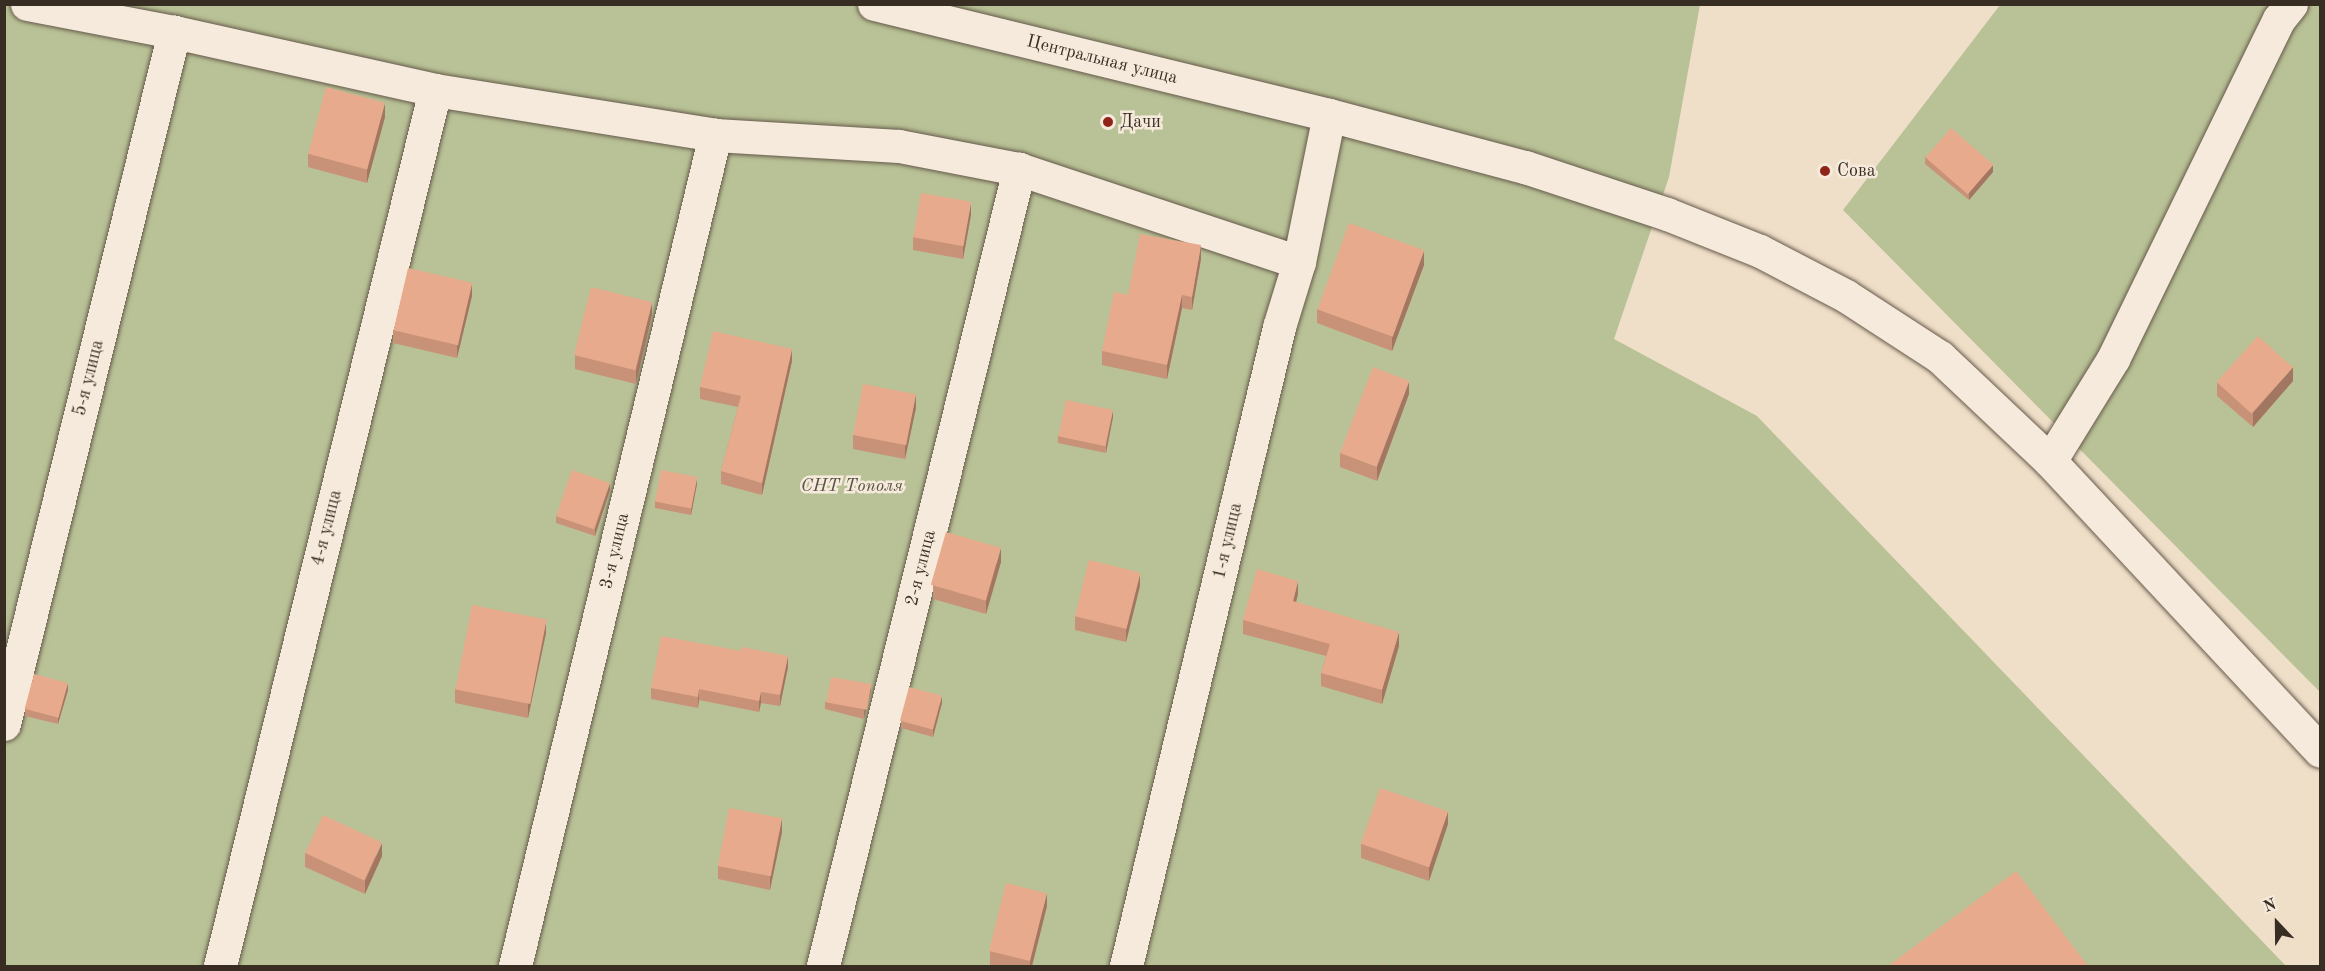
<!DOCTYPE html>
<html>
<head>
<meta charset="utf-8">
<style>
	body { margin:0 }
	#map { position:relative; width:2325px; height:971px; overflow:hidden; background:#f0dfc8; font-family:"Old Standard TT",serif }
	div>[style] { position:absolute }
	.green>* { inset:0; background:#b9c296 }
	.roads { filter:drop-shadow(0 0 2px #665a4c) drop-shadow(0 0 2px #665a4c) }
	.minor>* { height:33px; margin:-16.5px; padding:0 16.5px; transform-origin:16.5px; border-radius:16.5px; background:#f5eadb }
	.tertiary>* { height:33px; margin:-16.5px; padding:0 16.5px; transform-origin:16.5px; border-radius:16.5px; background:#f5eadb }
	.wall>* { inset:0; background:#c79278 }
	.shaded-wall>* { inset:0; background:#a27762 }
	.building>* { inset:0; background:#e7aa8c; transform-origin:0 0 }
	.dots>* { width:16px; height:16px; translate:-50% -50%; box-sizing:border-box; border:3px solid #f5eadb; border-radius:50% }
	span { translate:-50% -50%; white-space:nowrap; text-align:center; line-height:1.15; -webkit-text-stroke:5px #f5eadb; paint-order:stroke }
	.street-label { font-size:18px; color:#382d23 }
	.poi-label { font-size:18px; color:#382d23 }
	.left { translate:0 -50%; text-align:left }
	.park-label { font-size:18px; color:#585240; font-style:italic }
	.frame { position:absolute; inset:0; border:6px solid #382d23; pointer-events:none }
	.north { position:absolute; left:2247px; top:893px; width:60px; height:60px; -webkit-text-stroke:4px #f5eadb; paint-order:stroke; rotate:338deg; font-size:16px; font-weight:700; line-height:24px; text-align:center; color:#382d23 }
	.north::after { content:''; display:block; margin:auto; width:21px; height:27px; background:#382d23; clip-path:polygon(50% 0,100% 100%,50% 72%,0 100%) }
</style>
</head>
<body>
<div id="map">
	<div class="green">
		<div style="clip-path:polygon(5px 4px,1700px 5px,1669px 177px,1614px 339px,1757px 416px,2286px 966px,5px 966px)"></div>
		<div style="clip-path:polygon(2000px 5px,2320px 5px,2320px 692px,1843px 210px)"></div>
	</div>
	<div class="roads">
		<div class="minor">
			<div style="left:27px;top:4px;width:150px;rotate:10.8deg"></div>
			<div style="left:174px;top:32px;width:267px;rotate:12.5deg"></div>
			<div style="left:435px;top:90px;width:284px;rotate:9.1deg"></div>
			<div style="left:715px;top:135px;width:184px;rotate:3.4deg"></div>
			<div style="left:899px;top:146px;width:122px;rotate:10.9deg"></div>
			<div style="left:1019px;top:169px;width:295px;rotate:18.4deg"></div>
			<div style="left:2050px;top:461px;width:120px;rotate:-58.3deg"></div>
			<div style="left:2113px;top:359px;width:378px;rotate:-64deg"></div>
			<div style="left:2279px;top:19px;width:19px;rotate:-51deg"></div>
			<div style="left:4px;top:724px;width:713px;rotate:-76.2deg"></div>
			<div style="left:220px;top:966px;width:902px;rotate:-76.21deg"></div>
			<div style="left:515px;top:966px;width:855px;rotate:-76.47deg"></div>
			<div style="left:823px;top:966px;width:821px;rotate:-76.18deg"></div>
			<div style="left:1126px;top:966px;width:657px;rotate:-76.53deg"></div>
			<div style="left:1279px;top:327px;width:68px;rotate:-72.9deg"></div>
			<div style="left:1299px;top:262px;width:150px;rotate:-78.5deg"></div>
		</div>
		<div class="tertiary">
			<div style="left:874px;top:4px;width:468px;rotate:13.7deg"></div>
			<div style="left:1329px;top:115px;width:203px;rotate:14.9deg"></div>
			<div style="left:1525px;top:167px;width:150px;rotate:18.3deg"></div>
			<div style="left:1667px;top:214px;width:100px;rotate:21.7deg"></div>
			<div style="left:1760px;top:251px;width:97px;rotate:27.6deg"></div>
			<div style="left:1846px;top:296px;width:112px;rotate:33deg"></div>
			<div style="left:1940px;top:357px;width:151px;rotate:43.4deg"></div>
			<div style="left:2050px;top:461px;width:396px;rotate:47deg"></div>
		</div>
	</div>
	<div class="wall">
		<div style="clip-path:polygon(385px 117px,367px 183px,308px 167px,308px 154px)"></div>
		<div style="clip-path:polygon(1925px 157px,1993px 172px,1969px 200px,1925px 164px)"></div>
		<div style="clip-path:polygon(971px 215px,963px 259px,913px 250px,913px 237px)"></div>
		<div style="clip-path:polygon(1201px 259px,1192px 310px,1182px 308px,1167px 379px,1102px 365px,1102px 351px)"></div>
		<div style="clip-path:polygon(1424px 265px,1392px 351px,1317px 323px,1317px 309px)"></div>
		<div style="clip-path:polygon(472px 296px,457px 358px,393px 343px,393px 330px)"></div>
		<div style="clip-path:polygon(652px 315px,636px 384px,575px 369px,575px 355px)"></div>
		<div style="clip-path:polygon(792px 361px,762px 495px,721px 484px,721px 471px,738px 407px,700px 399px,700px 387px)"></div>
		<div style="clip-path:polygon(2293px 381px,2253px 427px,2217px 396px,2217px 382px)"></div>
		<div style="clip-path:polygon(1409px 394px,1377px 481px,1340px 467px,1340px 453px)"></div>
		<div style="clip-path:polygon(916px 408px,905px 459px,853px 449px,853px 435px)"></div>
		<div style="clip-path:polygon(1113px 417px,1106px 453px,1058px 443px,1058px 436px)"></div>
		<div style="clip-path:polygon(697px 484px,691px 515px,655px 508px,655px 501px)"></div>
		<div style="clip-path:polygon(610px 490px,595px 536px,556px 523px,556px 516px)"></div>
		<div style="clip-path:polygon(1001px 562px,986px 614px,933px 599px,933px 585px)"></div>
		<div style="clip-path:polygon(1140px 586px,1126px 642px,1075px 630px,1075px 616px)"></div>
		<div style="clip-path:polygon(1298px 594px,1296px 602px,1399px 646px,1382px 704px,1321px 686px,1321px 673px,1326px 656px,1243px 634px,1243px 620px)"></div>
		<div style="clip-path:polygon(546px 633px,528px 718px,455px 703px,455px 689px)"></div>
		<div style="clip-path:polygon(788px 667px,780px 706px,761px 703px,759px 712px,699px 700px,698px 708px,651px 699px,651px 688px)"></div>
		<div style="clip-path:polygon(68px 690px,58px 724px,25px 716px,25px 709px)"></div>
		<div style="clip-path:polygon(871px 691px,864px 719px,825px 709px,825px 702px)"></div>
		<div style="clip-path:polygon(942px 703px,933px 737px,901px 728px,901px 721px)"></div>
		<div style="clip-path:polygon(1448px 824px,1429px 881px,1361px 858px,1361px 844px)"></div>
		<div style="clip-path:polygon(782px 832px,770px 890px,718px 879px,718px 866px)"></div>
		<div style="clip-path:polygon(305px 853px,382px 856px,365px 894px,305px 867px)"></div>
		<div style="clip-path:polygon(1047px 906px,1032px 966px,996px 966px,990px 965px,990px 951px)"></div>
	</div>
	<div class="shaded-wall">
		<div style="clip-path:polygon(385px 103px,385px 117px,367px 183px,367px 170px)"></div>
		<div style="clip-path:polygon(1993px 165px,1993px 172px,1969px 200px,1969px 193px)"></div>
		<div style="clip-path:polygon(971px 202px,971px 215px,963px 259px,963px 245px)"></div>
		<div style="clip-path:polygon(1201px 245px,1201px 259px,1192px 310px,1192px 297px)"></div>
		<div style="clip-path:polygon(1424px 251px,1424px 265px,1392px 351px,1392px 337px)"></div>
		<div style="clip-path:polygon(472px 283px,472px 296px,457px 358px,457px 345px)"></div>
		<div style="clip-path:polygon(1182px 295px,1182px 308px,1167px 379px,1167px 365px)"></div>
		<div style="clip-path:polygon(652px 302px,652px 315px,636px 384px,636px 370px)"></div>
		<div style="clip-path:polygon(792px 349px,792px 361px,762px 495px,762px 483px)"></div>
		<div style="clip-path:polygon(2293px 367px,2293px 381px,2253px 427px,2253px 413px)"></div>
		<div style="clip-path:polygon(1409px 381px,1409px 394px,1377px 481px,1377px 467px)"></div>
		<div style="clip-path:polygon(916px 394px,916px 408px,905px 459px,905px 446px)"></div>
		<div style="clip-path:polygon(1113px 410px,1113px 417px,1106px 453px,1106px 446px)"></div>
		<div style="clip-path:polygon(697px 477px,697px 484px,691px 515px,691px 508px)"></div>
		<div style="clip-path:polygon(610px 483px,610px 490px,595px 536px,595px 529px)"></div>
		<div style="clip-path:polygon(1001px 548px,1001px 562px,986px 614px,986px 601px)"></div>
		<div style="clip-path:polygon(1140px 573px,1140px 586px,1126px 642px,1126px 629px)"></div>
		<div style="clip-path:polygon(1298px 581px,1298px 594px,1293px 614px,1293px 601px)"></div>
		<div style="clip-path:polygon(546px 620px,546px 633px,528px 718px,528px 705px)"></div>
		<div style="clip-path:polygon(1399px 632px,1399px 646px,1382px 704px,1382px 690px)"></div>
		<div style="clip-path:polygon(788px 656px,788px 667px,780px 706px,780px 695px)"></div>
		<div style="clip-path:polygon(68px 683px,68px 690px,58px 724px,58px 717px)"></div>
		<div style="clip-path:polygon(871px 684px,871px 691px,864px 719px,864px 712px)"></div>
		<div style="clip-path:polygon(699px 689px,699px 700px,698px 708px,698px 697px)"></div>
		<div style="clip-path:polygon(761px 692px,761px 703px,759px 712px,759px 701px)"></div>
		<div style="clip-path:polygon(942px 696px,942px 703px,933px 737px,933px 730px)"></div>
		<div style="clip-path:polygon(1448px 811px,1448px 824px,1429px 881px,1429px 868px)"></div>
		<div style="clip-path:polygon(782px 818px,782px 832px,770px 890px,770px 876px)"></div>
		<div style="clip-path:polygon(382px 843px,382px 856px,365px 894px,365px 881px)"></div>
		<div style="clip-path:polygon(1047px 893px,1047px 906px,1032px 966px,1030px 966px,1030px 961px)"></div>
	</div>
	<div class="building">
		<div style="left:326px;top:87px;width:61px;height:69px;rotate:15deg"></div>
		<div style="left:1951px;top:128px;width:56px;height:39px;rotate:41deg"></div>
		<div style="left:921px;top:193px;width:51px;height:45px;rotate:10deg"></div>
		<div style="left:1349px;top:223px;width:80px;height:92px;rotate:20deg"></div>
		<div style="clip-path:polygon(1140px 234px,1201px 245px,1192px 297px,1182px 295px,1167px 365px,1102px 351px,1114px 292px,1128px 295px)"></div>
		<div style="left:408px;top:268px;width:66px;height:64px;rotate:13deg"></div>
		<div style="left:591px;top:287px;width:63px;height:70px;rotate:14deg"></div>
		<div style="clip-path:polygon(713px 331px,792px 349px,762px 483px,721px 471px,741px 396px,700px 387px)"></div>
		<div style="left:2258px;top:336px;width:47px;height:62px;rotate:42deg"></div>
		<div style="left:1373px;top:367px;width:39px;height:92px;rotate:21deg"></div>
		<div style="left:863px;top:384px;width:54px;height:52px;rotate:11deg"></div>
		<div style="left:1066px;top:400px;width:48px;height:37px;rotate:12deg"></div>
		<div style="left:572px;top:470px;width:40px;height:49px;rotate:19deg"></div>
		<div style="left:661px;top:470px;width:37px;height:32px;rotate:11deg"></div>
		<div style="left:946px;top:532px;width:57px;height:55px;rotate:16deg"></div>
		<div style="left:1089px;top:560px;width:53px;height:58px;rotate:14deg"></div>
		<div style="clip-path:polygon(1257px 569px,1298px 581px,1293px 601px,1399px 632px,1382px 690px,1321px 673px,1330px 644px,1243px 620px)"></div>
		<div style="left:472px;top:605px;width:76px;height:86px;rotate:11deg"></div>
		<div style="clip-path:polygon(661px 636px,741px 651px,741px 647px,788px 656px,780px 695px,761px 692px,759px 701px,699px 689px,698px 697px,651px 688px)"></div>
		<div style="left:34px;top:674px;width:35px;height:36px;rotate:15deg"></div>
		<div style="left:831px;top:677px;width:41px;height:26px;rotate:10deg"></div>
		<div style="left:909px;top:687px;width:34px;height:35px;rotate:15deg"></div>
		<div style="left:1380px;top:788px;width:72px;height:59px;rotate:19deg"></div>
		<div style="left:729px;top:808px;width:54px;height:59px;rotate:11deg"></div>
		<div style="left:323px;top:815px;width:65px;height:42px;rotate:25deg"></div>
		<div style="clip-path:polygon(2016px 871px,2088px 966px,1888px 966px)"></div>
		<div style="left:1006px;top:883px;width:42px;height:70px;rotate:14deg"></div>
		<div style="clip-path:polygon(1384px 964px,1394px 966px,1383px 966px)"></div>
	</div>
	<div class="dots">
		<div style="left:1108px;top:122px;background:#8f2418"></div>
		<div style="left:1825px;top:171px;background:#8f2418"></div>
	</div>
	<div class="street-label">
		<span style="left:1102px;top:60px;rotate:14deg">Центральная улица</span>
		<span style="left:89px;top:378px;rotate:-76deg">5-я улица</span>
		<span style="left:327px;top:528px;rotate:-76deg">4-я улица</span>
		<span style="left:1228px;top:541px;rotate:-77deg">1-я улица</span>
		<span style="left:615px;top:551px;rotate:-77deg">3-я улица</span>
		<span style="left:921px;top:568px;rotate:-76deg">2-я улица</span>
	</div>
	<div class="poi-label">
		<span class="left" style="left:1120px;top:122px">Дачи</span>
		<span class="left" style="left:1837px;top:171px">Сова</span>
	</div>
	<div class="park-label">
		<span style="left:852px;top:486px">СНТ Тополя</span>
	</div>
	<div class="frame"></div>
	<div class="north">N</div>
</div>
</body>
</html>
